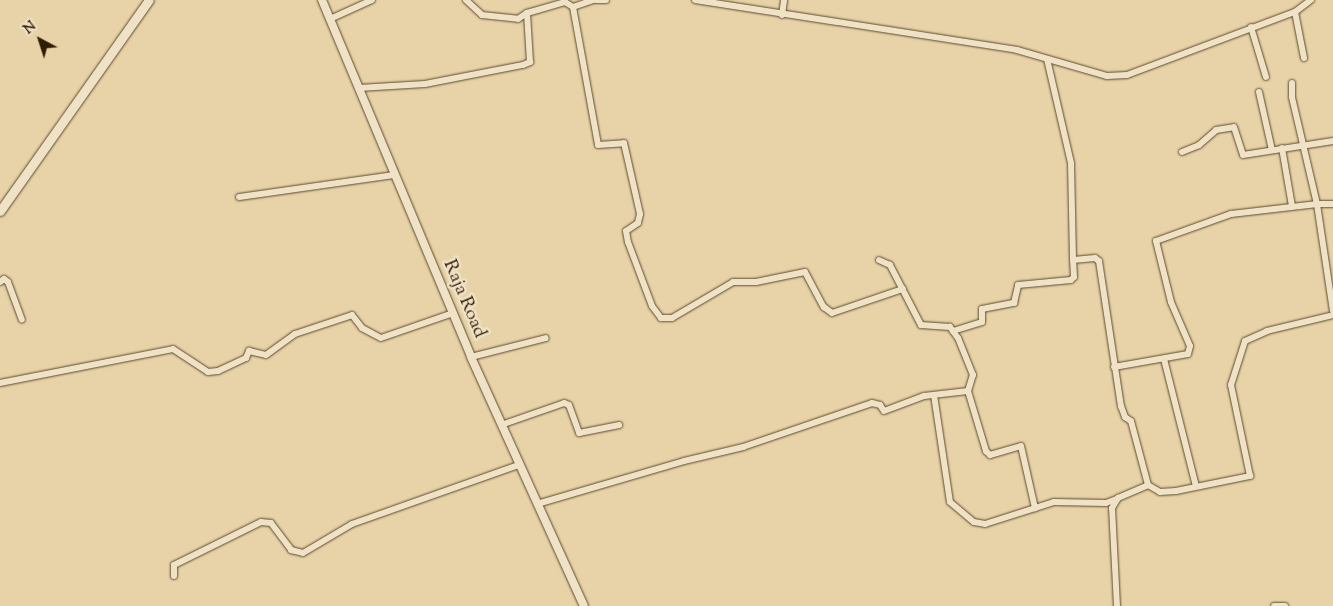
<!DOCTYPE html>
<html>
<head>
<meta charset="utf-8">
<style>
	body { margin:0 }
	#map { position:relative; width:1333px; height:606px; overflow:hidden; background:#e8d2a7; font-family:"Sorts Mill Goudy",serif }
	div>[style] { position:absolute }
	.roads { filter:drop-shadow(0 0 1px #5c4a2c) drop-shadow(0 0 1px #5c4a2c) }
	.minor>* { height:6px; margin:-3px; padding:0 3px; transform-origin:3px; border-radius:3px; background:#f0e2c6 }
	.tertiary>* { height:8px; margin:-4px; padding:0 4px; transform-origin:4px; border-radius:4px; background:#f0e2c6 }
	.secondary>* { height:9px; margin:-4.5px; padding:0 4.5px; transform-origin:4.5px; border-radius:4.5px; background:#f0e2c6 }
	span { translate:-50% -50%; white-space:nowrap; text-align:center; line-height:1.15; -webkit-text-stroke:5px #f0e2c6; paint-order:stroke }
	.street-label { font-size:19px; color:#2e1c03 }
	.north { position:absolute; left:15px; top:15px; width:50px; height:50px; -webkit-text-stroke:4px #f0e2c6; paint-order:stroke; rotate:320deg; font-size:14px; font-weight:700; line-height:20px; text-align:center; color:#2e1c03 }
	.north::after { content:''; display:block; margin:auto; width:18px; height:22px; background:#2e1c03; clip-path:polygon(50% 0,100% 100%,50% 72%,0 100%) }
</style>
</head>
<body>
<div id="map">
	<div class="roads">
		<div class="minor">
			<div style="left:466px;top:0;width:22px;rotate:43deg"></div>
			<div style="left:482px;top:15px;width:36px;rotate:6deg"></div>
			<div style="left:518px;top:19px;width:11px;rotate:-34deg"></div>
			<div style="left:527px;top:13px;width:40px;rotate:-16deg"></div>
			<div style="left:565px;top:2px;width:9px;rotate:32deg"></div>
			<div style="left:573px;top:7px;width:21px;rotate:-19deg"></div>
			<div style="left:596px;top:0;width:10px"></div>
			<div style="left:695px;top:0;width:326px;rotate:8.8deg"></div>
			<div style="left:1017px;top:50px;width:94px;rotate:16.1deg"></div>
			<div style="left:1107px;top:76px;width:20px;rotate:-3deg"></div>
			<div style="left:1127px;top:75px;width:179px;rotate:-20.6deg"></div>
			<div style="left:1295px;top:12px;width:20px;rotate:-37deg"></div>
			<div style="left:573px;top:7px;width:140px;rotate:79.7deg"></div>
			<div style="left:598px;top:145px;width:26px;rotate:-4deg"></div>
			<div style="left:624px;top:143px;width:73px;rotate:77.3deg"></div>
			<div style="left:640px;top:214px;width:9px;rotate:103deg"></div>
			<div style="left:638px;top:223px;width:14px;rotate:146deg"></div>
			<div style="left:626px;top:231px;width:11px;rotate:80deg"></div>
			<div style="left:628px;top:242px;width:68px;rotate:69.4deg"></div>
			<div style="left:652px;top:306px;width:15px;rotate:53deg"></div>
			<div style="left:661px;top:318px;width:11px"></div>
			<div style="left:672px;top:318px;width:71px;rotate:-30.5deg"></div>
			<div style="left:733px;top:282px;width:23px"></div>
			<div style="left:756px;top:282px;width:50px;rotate:-11.5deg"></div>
			<div style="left:805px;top:272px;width:40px;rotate:62deg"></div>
			<div style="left:824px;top:307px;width:10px;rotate:37deg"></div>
			<div style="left:832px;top:313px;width:75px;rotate:-18.7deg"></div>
			<div style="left:1295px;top:12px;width:47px;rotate:78.9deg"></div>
			<div style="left:782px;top:15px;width:15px;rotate:-82deg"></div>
			<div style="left:330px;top:19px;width:46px;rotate:-24.3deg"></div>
			<div style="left:1251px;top:27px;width:52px;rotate:73.3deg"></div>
			<div style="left:1047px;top:59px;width:107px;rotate:77deg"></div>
			<div style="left:1071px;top:163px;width:97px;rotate:88.8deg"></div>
			<div style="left:1073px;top:260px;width:22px;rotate:-5deg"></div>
			<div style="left:1095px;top:258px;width:5px;rotate:37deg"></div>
			<div style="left:1099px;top:261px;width:147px;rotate:81.4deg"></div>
			<div style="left:1121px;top:406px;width:12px;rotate:70deg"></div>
			<div style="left:1125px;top:417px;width:7px;rotate:34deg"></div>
			<div style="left:1131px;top:421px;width:66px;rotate:75.1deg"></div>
			<div style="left:359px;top:88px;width:66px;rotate:-3.5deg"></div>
			<div style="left:425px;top:84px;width:100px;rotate:-11deg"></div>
			<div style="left:523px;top:65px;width:8px;rotate:-23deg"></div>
			<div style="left:530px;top:62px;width:49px;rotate:-93.5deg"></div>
			<div style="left:1259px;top:92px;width:59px;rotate:77.4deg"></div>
			<div style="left:1282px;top:148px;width:59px;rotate:80.2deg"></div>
			<div style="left:1182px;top:152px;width:18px;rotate:-22deg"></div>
			<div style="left:1199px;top:145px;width:23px;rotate:-41deg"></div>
			<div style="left:1216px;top:130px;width:18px;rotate:-9deg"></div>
			<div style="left:1234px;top:127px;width:29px;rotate:72deg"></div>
			<div style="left:1243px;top:155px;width:91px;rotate:-8.8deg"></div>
			<div style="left:239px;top:197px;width:157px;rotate:-8.1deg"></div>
			<div style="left:1333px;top:204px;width:16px;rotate:180deg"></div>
			<div style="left:1317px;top:204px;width:108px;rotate:81.5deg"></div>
			<div style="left:0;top:282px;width:5px;rotate:-37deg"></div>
			<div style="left:4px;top:279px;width:5px;rotate:37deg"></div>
			<div style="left:8px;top:282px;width:40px;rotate:69.8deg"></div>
			<div style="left:953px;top:331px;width:30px;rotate:-17deg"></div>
			<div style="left:982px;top:322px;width:13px;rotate:-90deg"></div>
			<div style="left:982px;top:309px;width:33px;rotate:-11deg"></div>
			<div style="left:1014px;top:303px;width:18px;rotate:-77deg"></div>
			<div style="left:1018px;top:285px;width:53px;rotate:-5.4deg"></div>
			<div style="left:1071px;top:280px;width:4px;rotate:-45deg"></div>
			<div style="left:1074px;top:277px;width:17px;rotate:-93deg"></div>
			<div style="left:471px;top:357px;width:77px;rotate:-14.2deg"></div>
			<div style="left:1164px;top:359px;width:131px;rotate:75.9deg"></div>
			<div style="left:1114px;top:367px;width:75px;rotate:-10deg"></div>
			<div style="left:1188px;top:354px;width:8px;rotate:-76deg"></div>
			<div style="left:1190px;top:346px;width:48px;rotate:-113.4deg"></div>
			<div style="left:1171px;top:302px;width:63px;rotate:-103.8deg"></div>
			<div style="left:1156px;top:241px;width:80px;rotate:-19.8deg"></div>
			<div style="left:1231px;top:214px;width:87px;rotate:-6.6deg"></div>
			<div style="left:1317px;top:204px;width:110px;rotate:-103.2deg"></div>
			<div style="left:1292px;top:97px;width:14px;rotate:-90deg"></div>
			<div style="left:0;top:383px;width:176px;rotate:-11.1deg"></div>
			<div style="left:173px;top:349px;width:42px;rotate:33.3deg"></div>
			<div style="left:208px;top:372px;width:10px;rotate:-6deg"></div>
			<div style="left:218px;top:371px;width:31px;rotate:-25deg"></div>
			<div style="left:246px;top:358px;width:8px;rotate:-67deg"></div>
			<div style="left:249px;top:351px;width:17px;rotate:13deg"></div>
			<div style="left:266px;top:355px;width:36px;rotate:-36deg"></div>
			<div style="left:295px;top:334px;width:60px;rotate:-18.4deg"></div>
			<div style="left:352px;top:315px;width:16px;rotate:52deg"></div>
			<div style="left:362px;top:328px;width:21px;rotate:28deg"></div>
			<div style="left:381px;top:338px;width:76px;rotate:-19.1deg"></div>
			<div style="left:968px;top:391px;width:63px;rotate:73.3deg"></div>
			<div style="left:986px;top:451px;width:6px;rotate:45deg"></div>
			<div style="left:990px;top:455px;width:32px;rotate:-16deg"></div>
			<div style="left:1021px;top:446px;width:64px;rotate:77.3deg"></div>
			<div style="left:934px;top:395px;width:108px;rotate:81.5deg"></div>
			<div style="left:950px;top:502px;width:31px;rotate:40deg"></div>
			<div style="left:974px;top:522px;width:11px;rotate:10deg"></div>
			<div style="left:985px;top:524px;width:72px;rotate:-17.7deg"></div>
			<div style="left:1054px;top:502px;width:52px;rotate:1.1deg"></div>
			<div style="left:1106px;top:503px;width:12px;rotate:-20deg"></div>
			<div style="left:501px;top:425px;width:67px;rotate:-19.2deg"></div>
			<div style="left:564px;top:403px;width:5px;rotate:22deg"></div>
			<div style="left:569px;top:405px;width:30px;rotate:70deg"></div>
			<div style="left:579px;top:433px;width:41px;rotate:-11.3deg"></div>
			<div style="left:537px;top:504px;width:153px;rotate:-16.3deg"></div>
			<div style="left:684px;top:461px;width:61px;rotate:-13.3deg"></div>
			<div style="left:743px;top:447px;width:136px;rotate:-18.8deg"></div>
			<div style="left:872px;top:403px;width:8px;rotate:14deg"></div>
			<div style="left:880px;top:405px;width:7px;rotate:56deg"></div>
			<div style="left:884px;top:411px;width:43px;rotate:-20.6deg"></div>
			<div style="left:924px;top:396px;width:44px;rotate:-6.5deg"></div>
			<div style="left:968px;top:391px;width:17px;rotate:-73deg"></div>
			<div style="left:973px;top:375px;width:40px;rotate:-112deg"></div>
			<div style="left:958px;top:338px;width:14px;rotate:-126deg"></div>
			<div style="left:950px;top:327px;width:29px;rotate:-176deg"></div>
			<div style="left:921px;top:325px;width:68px;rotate:-117.3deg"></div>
			<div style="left:890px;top:265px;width:12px;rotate:-156deg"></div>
			<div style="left:174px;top:576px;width:11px;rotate:-90deg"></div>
			<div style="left:174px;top:565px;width:97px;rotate:-26.3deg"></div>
			<div style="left:261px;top:522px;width:10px;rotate:6deg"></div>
			<div style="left:271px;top:523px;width:34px;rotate:53deg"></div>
			<div style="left:291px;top:550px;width:12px;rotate:14deg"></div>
			<div style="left:303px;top:553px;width:57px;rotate:-30.6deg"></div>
			<div style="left:352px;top:524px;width:177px;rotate:-19.5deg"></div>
			<div style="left:1117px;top:606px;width:98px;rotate:-92.9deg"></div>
			<div style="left:1112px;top:508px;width:12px;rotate:-59deg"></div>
			<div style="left:1118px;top:498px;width:33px;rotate:-23deg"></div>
			<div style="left:1148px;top:485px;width:14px;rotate:30deg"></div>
			<div style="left:1160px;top:492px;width:16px;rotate:-4deg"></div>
			<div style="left:1176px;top:491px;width:76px;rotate:-11.5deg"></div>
			<div style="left:1250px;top:476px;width:93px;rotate:-101.8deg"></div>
			<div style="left:1231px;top:385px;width:46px;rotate:-72.3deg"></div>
			<div style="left:1245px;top:341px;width:24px;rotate:-24deg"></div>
			<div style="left:1267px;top:331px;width:68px;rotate:-13.6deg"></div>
			<div style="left:1274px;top:606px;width:11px"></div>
		</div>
		<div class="tertiary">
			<div style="left:322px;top:0;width:387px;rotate:67.3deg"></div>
			<div style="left:471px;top:357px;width:273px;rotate:65.6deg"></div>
		</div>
		<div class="secondary">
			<div style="left:0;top:211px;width:258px;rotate:-54.8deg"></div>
		</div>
	</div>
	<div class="street-label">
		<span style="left:464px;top:299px;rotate:67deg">Raja Road</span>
	</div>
	<div class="north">N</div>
</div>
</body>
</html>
